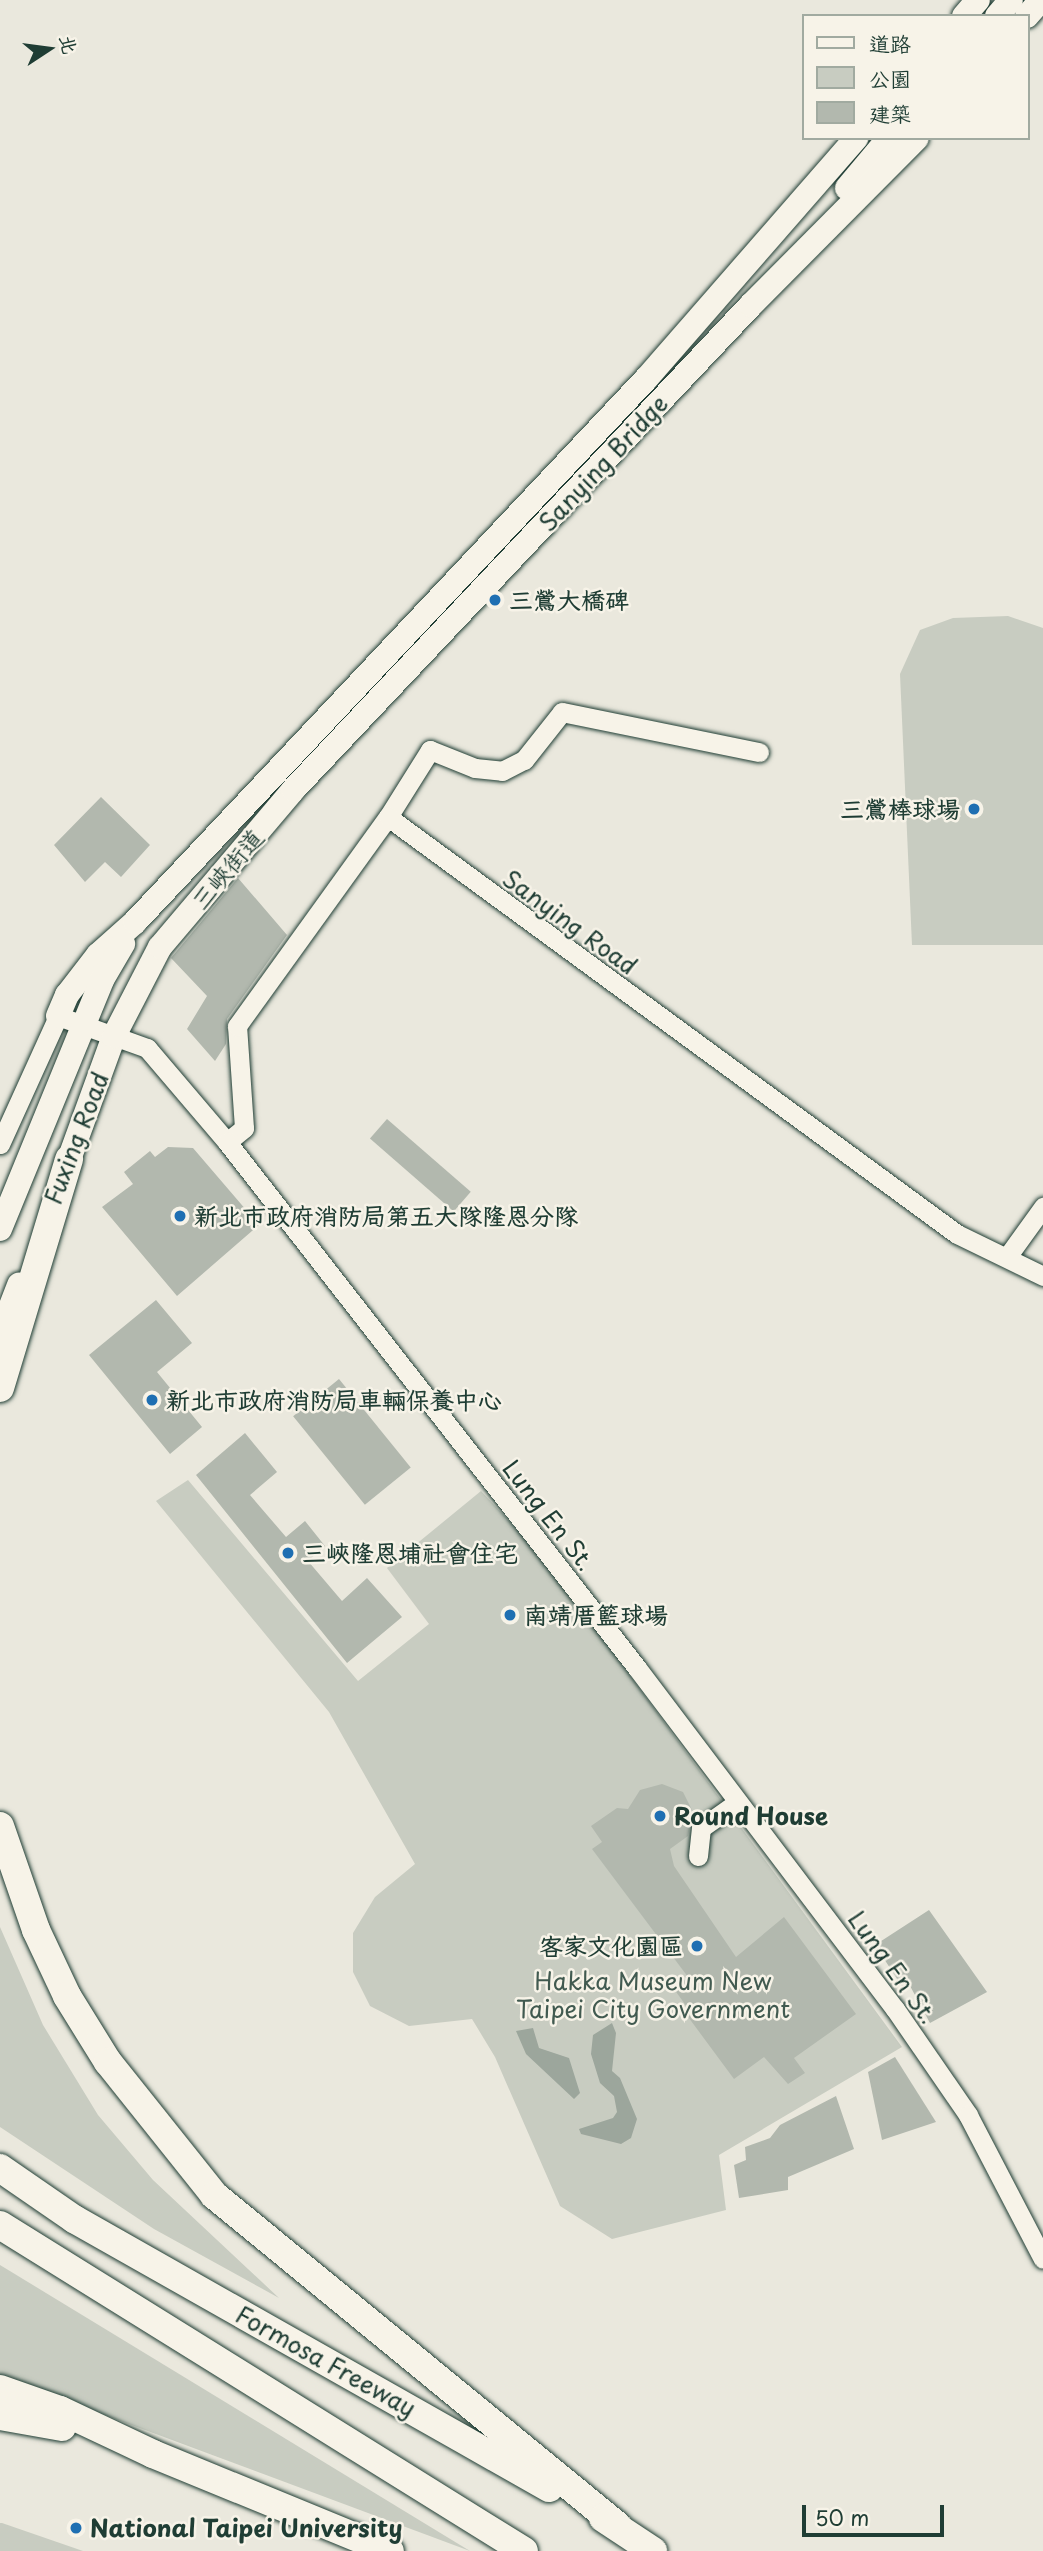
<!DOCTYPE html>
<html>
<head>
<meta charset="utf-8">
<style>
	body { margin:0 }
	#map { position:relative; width:1043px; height:2551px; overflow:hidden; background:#eae8dd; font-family:"Playpen Sans","LXGW WenKai TC",sans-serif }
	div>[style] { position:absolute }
	.green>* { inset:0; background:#c8ccc1 }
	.water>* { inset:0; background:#9ca69c }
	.building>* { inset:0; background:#b2b8ae; transform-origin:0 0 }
	.roads { filter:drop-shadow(0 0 2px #1f3d34) drop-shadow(0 0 2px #1f3d34) }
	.minor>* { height:19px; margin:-9.5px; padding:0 9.5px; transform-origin:9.5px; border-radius:9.5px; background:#f7f3e8 }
	.major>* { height:24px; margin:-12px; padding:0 12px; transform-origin:12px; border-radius:12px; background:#f7f3e8 }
	.highway>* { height:28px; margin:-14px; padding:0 14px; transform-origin:14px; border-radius:14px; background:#f7f3e8 }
	.dots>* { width:19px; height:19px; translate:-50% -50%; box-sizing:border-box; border:4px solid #f7f3e8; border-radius:50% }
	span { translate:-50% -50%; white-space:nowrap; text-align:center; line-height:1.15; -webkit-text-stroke:5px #f7f3e8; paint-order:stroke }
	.street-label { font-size:24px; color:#1f3d34 }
	.poi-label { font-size:24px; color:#1f3d34; font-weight:700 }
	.left { translate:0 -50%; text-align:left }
	.right { translate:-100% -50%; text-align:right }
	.park-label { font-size:24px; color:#415a50 }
	.legend { position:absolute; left:802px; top:14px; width:228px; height:126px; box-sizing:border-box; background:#f7f3e8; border:2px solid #a1aaa0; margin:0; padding:9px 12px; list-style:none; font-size:21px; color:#1f3d34 }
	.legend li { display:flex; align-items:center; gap:14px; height:35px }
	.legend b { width:35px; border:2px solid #a1aaa0 }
	.north { position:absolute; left:14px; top:14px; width:70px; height:70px; -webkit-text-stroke:5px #f7f3e8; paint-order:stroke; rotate:77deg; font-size:19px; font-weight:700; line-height:28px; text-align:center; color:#1f3d34 }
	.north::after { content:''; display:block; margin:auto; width:24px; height:32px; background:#1f3d34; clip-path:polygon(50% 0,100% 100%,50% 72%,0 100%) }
	.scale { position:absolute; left:802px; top:2505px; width:142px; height:32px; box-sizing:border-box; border:4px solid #1f3d34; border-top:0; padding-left:9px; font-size:21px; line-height:24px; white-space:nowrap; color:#1f3d34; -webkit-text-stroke:5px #f7f3e8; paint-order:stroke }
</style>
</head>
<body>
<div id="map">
	<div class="green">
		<div style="clip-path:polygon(1008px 616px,1043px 628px,1043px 945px,912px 945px,900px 674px,920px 630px,953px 618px)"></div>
		<div style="clip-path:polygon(188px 1480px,358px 1681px,429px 1624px,387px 1568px,481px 1491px,527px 1540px,584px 1613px,902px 2047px,719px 2155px,726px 2210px,612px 2239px,560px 2206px,495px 2057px,472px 2019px,409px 2026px,370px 2006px,353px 1972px,353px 1933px,375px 1897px,415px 1864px,329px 1712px,156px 1501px)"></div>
		<div style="clip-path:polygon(0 1927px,43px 2025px,98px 2115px,153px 2180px,279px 2298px,154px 2229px,0 2127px)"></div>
		<div style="clip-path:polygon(0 2265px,470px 2551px,0 2376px)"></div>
		<div style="clip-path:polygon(0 2523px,2px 2523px,83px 2551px,0 2551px)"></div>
	</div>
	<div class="water">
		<div style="clip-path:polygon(612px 2023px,616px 2033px,612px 2071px,620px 2078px,637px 2119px,631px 2138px,621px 2144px,581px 2134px,579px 2129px,613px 2118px,617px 2112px,614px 2096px,600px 2083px,591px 2054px,593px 2035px)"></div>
		<div style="clip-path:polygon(533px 2028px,539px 2048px,569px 2058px,580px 2093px,574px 2099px,526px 2054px,516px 2031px)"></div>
	</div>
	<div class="building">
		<div style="clip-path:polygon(101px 797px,150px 845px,121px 877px,105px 862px,85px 882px,54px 845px)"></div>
		<div style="clip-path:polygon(238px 878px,287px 935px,227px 1019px,226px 1044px,215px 1061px,187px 1029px,207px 996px,171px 958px)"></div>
		<div style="left:387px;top:1119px;width:111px;height:26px;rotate:41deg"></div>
		<div style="clip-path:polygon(168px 1147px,193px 1148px,259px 1225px,177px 1296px,102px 1207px,133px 1184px,124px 1172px,150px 1151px,155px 1157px)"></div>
		<div style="clip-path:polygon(156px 1300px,192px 1343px,157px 1372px,202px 1427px,170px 1454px,89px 1355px)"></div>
		<div style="left:339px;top:1379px;width:114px;height:59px;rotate:51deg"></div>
		<div style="clip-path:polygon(245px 1433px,277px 1472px,250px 1495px,286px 1537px,305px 1521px,325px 1546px,308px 1561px,342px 1601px,367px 1578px,402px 1617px,347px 1663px,196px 1475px)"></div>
		<div style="clip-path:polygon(662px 1784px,683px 1792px,693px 1812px,688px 1836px,670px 1849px,674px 1866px,736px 1957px,784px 1917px,856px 2014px,794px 2058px,805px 2073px,788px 2084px,764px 2057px,734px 2079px,683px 2010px,687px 2007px,674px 1989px,688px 1977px,592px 1849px,602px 1842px,591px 1826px,617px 1808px,628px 1809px,640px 1790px)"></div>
		<div style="clip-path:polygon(929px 1910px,987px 1992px,930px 2023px,909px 1984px,903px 1988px,875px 1945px)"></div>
		<div style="clip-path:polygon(895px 2057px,936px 2122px,882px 2140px,868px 2072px)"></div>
		<div style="clip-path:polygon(836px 2096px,854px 2149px,788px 2177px,788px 2190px,739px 2198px,734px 2165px,746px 2160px,745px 2147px,770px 2138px,780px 2125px)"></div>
	</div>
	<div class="roads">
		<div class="minor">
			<div style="left:388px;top:817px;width:79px;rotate:-57.9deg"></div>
			<div style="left:430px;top:750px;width:48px;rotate:21.8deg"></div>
			<div style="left:475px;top:768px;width:27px;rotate:6deg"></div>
			<div style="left:502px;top:771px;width:25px;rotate:-27deg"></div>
			<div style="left:524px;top:760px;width:61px;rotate:-51.6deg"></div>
			<div style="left:562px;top:712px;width:201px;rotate:11.5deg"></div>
			<div style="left:227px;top:1142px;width:22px;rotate:-39deg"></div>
			<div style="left:244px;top:1128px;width:102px;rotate:-93.9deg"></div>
			<div style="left:237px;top:1026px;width:258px;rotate:-54.2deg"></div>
			<div style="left:388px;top:817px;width:705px;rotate:36.24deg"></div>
			<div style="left:957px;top:1234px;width:96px;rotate:26deg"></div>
			<div style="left:0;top:1144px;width:141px;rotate:-65.6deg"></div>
			<div style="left:58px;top:1016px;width:95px;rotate:19.8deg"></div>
			<div style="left:147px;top:1048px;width:123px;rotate:49.6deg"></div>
			<div style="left:227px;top:1142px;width:667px;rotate:52.06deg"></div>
			<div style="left:637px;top:1668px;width:428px;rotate:52.9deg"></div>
			<div style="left:895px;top:2009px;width:129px;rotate:55.4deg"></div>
			<div style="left:968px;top:2115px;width:162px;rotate:62.5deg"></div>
			<div style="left:1007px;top:1257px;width:62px;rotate:-54.2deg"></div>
			<div style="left:698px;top:1856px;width:28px;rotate:-84deg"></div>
			<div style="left:701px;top:1828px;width:45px;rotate:-35.1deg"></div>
		</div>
		<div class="major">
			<div style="left:964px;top:16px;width:21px;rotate:-49deg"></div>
			<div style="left:997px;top:16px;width:21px;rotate:-49deg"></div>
			<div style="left:1027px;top:16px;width:21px;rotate:-49deg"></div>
			<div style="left:847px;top:188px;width:65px;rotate:-50deg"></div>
			<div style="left:58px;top:1016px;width:23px;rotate:-67deg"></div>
			<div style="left:67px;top:995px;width:51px;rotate:-52.2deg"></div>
			<div style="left:98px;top:955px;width:50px;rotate:-41.7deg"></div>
			<div style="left:135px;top:922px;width:746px;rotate:-46.74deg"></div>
			<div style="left:646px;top:379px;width:320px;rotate:-48.9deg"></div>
			<div style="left:63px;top:1176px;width:149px;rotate:-70deg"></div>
			<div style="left:114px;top:1036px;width:100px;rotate:-62.7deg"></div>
			<div style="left:160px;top:947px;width:206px;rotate:-49.7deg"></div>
			<div style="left:293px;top:790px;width:667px;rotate:-46.64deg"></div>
			<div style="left:751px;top:305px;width:235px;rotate:-45.2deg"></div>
			<div style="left:0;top:1229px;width:269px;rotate:-67.7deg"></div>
			<div style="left:102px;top:980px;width:42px;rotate:-59.7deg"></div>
			<div style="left:0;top:1334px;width:53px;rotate:-68.8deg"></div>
		</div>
		<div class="highway">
			<div style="left:0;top:1388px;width:239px;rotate:-73.2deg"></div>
			<div style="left:0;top:1826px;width:110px;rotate:70.9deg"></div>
			<div style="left:36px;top:1930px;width:73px;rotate:64.8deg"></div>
			<div style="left:67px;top:1996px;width:78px;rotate:58.2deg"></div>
			<div style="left:108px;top:2062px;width:170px;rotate:51.4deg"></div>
			<div style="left:214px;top:2195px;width:522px;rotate:39.33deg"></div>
			<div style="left:0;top:2168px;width:90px;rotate:34.6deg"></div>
			<div style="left:74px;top:2219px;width:546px;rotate:29.52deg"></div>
			<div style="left:0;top:2225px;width:617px;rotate:31.89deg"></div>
			<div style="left:0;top:2389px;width:64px;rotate:19.3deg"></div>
			<div style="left:60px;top:2410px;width:103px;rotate:25.3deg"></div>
			<div style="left:153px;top:2454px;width:256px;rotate:22.3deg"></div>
			<div style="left:0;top:2416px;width:63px;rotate:10.1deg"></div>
			<div style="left:603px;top:2518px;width:60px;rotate:33.4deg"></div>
		</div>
	</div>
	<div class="dots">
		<div style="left:495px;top:600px;background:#1f6fb2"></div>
		<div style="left:974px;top:809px;background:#1f6fb2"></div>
		<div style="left:180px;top:1216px;background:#1f6fb2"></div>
		<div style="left:152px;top:1400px;background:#1f6fb2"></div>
		<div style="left:288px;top:1553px;background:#1f6fb2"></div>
		<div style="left:510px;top:1615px;background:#1f6fb2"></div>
		<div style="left:660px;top:1816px;background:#1f6fb2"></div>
		<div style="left:697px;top:1946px;background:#1f6fb2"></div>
		<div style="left:76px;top:2528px;background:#1f6fb2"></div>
	</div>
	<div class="street-label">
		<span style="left:603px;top:463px;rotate:-47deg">Sanying Bridge</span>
		<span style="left:227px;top:869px;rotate:-50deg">三峽街道</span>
		<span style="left:570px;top:922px;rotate:36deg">Sanying Road</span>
		<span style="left:76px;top:1138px;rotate:-69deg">Fuxing Road</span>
		<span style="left:549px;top:1515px;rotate:52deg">Lung En St.</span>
		<span style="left:893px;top:1967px;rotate:54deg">Lung En St.</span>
		<span style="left:326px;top:2361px;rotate:29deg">Formosa Freeway</span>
	</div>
	<div class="poi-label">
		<span class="left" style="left:509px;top:600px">三鶯大橋碑</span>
		<span class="right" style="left:960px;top:809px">三鶯棒球場</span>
		<span class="left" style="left:194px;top:1216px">新北市政府消防局第五大隊隆恩分隊</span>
		<span class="left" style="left:166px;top:1400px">新北市政府消防局車輛保養中心</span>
		<span class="left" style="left:302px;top:1553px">三峽隆恩埔社會住宅</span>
		<span class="left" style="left:524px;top:1615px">南靖厝籃球場</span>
		<span class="left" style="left:674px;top:1816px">Round House</span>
		<span class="right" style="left:683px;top:1946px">客家文化園區</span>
		<span class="left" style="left:90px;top:2528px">National Taipei University</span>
	</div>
	<div class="park-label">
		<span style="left:653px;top:1995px">Hakka Museum New<br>Taipei City Government</span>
	</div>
	<ul class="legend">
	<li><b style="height:9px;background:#f7f3e8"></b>道路</li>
	<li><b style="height:19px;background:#c8ccc1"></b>公園</li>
	<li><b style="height:19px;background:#b2b8ae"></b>建築</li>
	</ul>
	<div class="north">北</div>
	<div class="scale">50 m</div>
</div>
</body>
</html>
